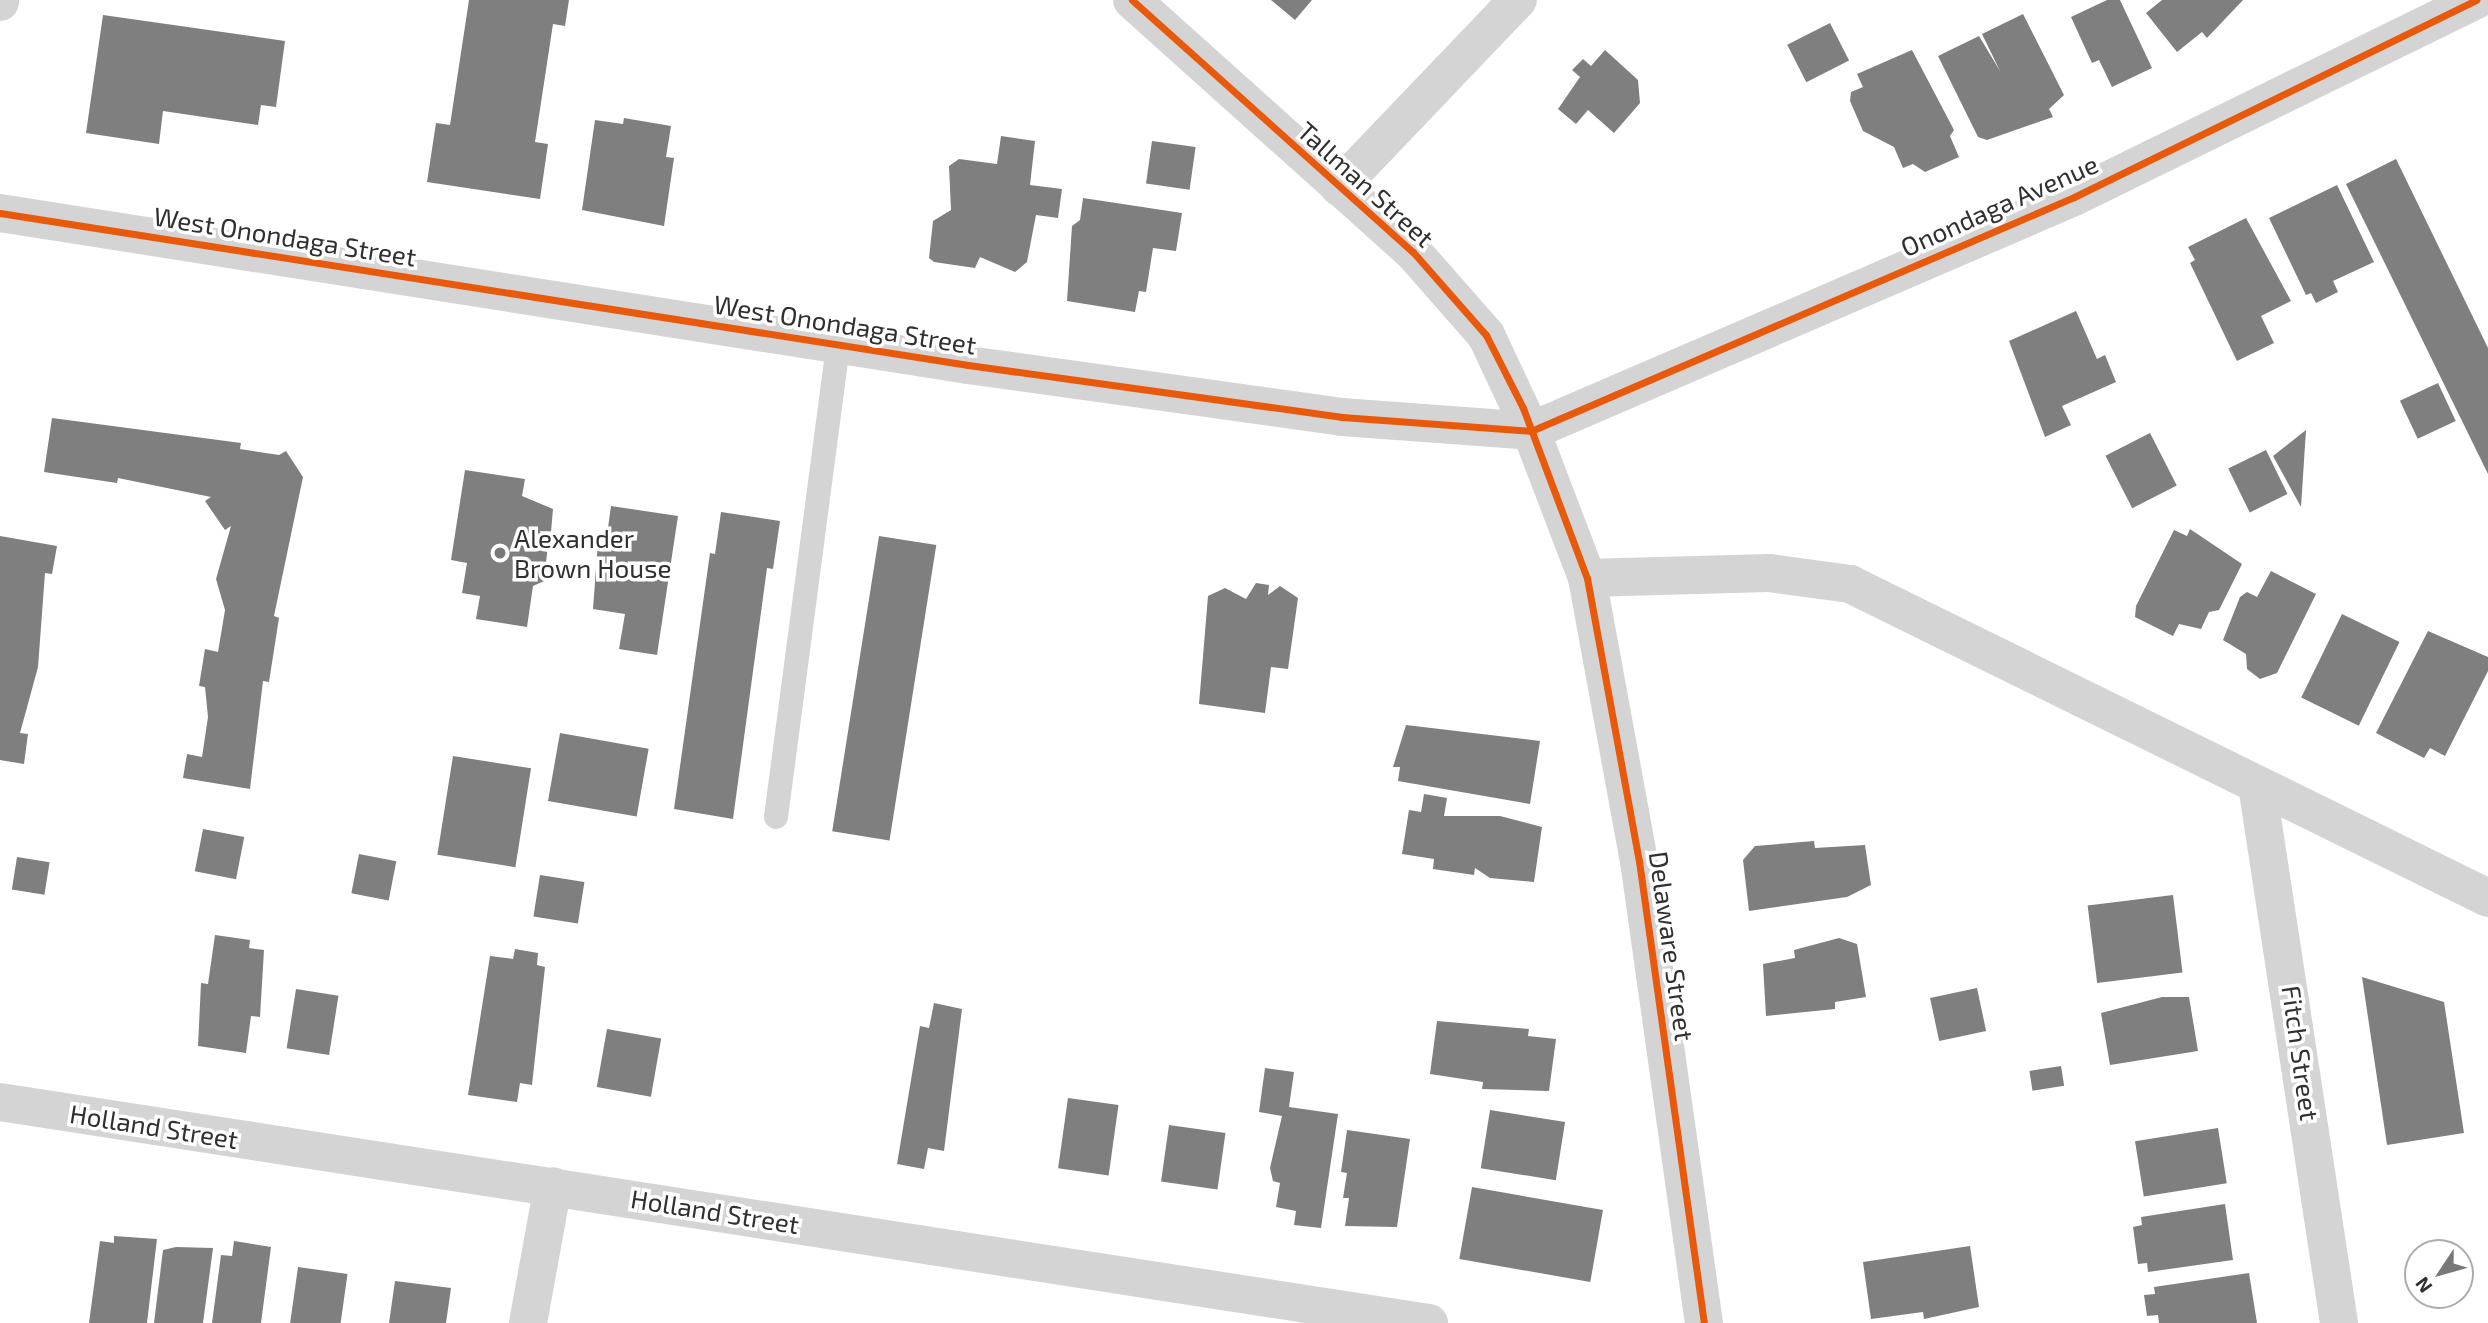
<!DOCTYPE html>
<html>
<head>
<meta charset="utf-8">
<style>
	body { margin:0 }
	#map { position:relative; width:2488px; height:1323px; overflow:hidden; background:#fff; font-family:"Exo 2",sans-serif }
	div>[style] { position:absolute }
	.building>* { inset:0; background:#7f7f7f; transform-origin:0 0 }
	.service>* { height:24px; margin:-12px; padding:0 12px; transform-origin:12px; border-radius:12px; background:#d4d4d4 }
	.minor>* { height:38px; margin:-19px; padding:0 19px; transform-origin:19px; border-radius:19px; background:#d4d4d4 }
	.tertiary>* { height:38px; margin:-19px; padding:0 19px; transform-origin:19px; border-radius:19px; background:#d4d4d4 }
	.cycleway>* { height:7px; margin:-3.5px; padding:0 3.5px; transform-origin:3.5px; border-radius:3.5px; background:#e8590c }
	.dots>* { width:19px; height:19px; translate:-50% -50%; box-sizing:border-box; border:4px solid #fff; border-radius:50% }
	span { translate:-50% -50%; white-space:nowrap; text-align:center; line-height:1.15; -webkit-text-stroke:7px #fff; paint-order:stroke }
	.street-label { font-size:26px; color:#303030 }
	.poi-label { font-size:26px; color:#303030 }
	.left { translate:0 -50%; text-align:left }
	.north { position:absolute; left:2404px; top:1239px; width:70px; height:70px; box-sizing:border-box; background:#fff; border:2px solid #acacac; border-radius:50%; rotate:234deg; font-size:19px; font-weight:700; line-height:28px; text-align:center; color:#303030 }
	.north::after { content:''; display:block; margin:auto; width:24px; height:32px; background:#787878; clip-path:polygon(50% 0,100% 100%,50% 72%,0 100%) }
</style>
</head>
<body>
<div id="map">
	<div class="building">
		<div style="clip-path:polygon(469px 0,569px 0,565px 26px,553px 24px,535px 142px,548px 144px,540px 199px,427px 182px,436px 123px,450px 125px)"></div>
		<div style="clip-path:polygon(1271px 0,1312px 0,1295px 20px)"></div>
		<div style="clip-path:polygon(2107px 0,2120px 0,2152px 68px,2112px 87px,2099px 60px,2092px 63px,2071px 17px)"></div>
		<div style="clip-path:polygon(2162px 0,2243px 0,2207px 38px,2202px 32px,2177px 52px,2146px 13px)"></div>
		<div style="clip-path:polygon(2023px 14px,2064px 95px,2049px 109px,2053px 117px,1987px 140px,1978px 137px,1938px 56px,1979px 36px,2000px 71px,1982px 34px)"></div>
		<div style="clip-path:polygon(103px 15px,285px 41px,276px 107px,261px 105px,258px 125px,163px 111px,159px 144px,86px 133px)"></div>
		<div style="left:1830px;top:23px;width:42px;height:48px;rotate:63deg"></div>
		<div style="clip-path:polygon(1605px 50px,1638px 80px,1640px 103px,1614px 133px,1588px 110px,1576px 124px,1558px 109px,1580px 77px,1572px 70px,1583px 59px,1591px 66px)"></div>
		<div style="clip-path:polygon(1912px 50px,1954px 130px,1950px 136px,1959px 157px,1925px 172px,1913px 164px,1903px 168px,1894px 147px,1863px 131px,1850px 101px,1851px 92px,1863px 87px,1857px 74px)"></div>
		<div style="clip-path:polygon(624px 118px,671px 126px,666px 157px,674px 158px,664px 226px,582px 210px,595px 120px,623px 124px)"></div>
		<div style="clip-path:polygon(1001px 136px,1035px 141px,1030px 185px,1062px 189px,1058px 218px,1036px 215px,1027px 262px,1015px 272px,980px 257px,975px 268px,934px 262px,929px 258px,933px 221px,951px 210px,949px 166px,959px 159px,997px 164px)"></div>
		<div style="left:1152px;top:141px;width:44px;height:43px;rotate:8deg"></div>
		<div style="clip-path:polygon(2396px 159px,2488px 348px,2488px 474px,2346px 184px)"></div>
		<div style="clip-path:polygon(2337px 185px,2374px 262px,2333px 281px,2338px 292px,2316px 303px,2311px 293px,2306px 295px,2269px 218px)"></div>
		<div style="clip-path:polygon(1083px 198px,1182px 213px,1176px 251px,1153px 248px,1146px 292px,1139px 291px,1135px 312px,1067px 301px,1072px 226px,1080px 220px)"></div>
		<div style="clip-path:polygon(2246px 218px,2291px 301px,2261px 316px,2274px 343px,2237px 361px,2190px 263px,2195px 260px,2188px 247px)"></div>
		<div style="clip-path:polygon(2076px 311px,2097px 359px,2105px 355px,2116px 382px,2062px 406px,2071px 425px,2045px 437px,2009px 341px)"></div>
		<div style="left:2438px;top:383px;width:42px;height:42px;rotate:65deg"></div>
		<div style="clip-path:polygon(52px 418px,241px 443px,240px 449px,279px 455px,286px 451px,303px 477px,274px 616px,279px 618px,269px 682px,263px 681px,250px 789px,183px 778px,187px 754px,202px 757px,208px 717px,205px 687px,199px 686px,205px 649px,218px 652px,225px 610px,216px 579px,231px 526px,225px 530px,205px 501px,211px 497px,118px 478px,117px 483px,44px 472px)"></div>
		<div style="clip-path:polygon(2306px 430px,2301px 507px,2273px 456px)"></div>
		<div style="left:2150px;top:433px;width:59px;height:50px;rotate:63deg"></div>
		<div style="left:2266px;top:450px;width:49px;height:42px;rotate:64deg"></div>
		<div style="clip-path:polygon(465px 470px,525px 479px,522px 496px,553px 509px,551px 532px,540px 531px,548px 545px,544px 581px,533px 586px,527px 627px,476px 619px,480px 596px,462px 593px,467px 563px,451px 560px)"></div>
		<div style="clip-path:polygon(611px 506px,678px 516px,657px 655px,619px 649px,625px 614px,593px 609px,598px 541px,606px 542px)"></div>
		<div style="clip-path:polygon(721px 512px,780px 521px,773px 569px,767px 568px,733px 819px,674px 809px,710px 553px,715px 554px)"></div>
		<div style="clip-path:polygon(2190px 529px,2242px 564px,2219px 610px,2209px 612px,2201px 629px,2179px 624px,2173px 636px,2135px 617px,2136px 606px,2174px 530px,2187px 536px)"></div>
		<div style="clip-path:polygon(0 536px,57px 546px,52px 574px,45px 573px,38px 667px,20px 733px,28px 734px,24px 764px,0 760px)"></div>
		<div style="left:879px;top:536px;width:58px;height:299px;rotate:9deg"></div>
		<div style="clip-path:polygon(2271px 571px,2316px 594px,2277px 673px,2260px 679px,2247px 669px,2246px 654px,2223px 640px,2240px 597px,2247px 592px,2257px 597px)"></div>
		<div style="clip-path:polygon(1256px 583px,1269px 585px,1268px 595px,1280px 586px,1298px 598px,1288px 669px,1271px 667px,1265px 713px,1199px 704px,1208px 596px,1225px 588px,1246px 599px)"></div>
		<div style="left:2342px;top:614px;width:64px;height:93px;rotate:26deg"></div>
		<div style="clip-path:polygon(2428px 631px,2488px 657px,2488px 671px,2445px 756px,2430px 748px,2424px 758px,2376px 733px)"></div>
		<div style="clip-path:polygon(1406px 725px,1540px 741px,1530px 804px,1398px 781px,1400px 767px,1393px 767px)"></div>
		<div style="left:560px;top:733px;width:90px;height:69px;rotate:10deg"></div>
		<div style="left:453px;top:756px;width:79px;height:100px;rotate:9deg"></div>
		<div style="clip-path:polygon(1424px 794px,1447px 798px,1444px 816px,1500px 816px,1542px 827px,1534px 882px,1490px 878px,1475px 868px,1474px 875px,1433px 869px,1434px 859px,1402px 854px,1409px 810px,1421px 812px)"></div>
		<div style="left:203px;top:829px;width:42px;height:43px;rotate:11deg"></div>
		<div style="clip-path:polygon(1814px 841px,1815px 848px,1865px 845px,1871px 885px,1847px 897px,1749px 911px,1743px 860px,1755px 846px)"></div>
		<div style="left:359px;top:854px;width:38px;height:40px;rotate:11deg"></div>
		<div style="left:17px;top:857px;width:33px;height:33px;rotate:9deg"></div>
		<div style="left:540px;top:875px;width:45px;height:42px;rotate:9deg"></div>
		<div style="left:2173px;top:895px;width:78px;height:86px;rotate:83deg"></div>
		<div style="clip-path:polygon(215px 935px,250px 940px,249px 948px,264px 950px,260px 1017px,251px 1016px,246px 1053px,198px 1046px,201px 983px,208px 984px)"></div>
		<div style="clip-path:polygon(1839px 938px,1857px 944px,1866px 997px,1835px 1002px,1835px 1009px,1766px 1016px,1763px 964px,1795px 958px,1794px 950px)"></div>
		<div style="clip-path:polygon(515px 949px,538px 953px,537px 965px,545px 967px,532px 1085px,520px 1083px,517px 1102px,468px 1095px,490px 956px,513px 959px)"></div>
		<div style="clip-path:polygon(2362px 977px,2444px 1002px,2464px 1133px,2387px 1145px)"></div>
		<div style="left:1977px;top:988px;width:44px;height:48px;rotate:78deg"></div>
		<div style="left:296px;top:989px;width:43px;height:60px;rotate:9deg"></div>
		<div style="clip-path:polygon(2162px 997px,2189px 997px,2198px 1051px,2110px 1065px,2101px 1013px)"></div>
		<div style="clip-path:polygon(934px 1003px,962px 1009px,944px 1151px,928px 1148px,924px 1169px,897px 1164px,920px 1026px,929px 1028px)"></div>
		<div style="clip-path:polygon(1437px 1021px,1529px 1029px,1528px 1036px,1556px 1039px,1549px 1091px,1482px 1089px,1483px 1082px,1430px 1074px)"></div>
		<div style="left:607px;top:1029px;width:55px;height:59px;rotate:10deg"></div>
		<div style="left:2061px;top:1066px;width:20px;height:32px;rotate:81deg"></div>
		<div style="clip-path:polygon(1265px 1068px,1294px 1072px,1289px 1107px,1338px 1114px,1321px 1228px,1294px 1225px,1296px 1211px,1276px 1207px,1280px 1183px,1273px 1181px,1270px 1168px,1282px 1116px,1259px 1112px)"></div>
		<div style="left:1068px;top:1098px;width:51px;height:71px;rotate:8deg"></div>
		<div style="left:1490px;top:1110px;width:76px;height:59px;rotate:9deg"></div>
		<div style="left:1169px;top:1125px;width:57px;height:57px;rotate:8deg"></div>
		<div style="left:2218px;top:1128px;width:56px;height:84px;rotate:81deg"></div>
		<div style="clip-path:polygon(1347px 1130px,1410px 1139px,1397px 1227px,1345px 1226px,1349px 1198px,1343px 1198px,1347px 1173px,1341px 1172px)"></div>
		<div style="left:1472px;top:1187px;width:133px;height:73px;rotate:10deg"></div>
		<div style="clip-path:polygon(2225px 1204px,2233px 1260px,2148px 1272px,2147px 1263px,2138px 1264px,2133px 1227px,2142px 1225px,2141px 1217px)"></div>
		<div style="clip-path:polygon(114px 1236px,157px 1239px,147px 1323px,89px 1323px,100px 1241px,114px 1243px)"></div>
		<div style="clip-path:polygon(234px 1241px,271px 1247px,261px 1323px,212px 1323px,221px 1255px,232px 1256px)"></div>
		<div style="clip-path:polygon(1970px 1246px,1979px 1307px,1924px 1319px,1923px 1312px,1871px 1319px,1863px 1262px)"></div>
		<div style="clip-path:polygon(176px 1247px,213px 1248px,203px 1323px,154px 1323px,163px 1250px)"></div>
		<div style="left:298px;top:1267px;width:50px;height:57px;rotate:8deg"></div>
		<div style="clip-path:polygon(2249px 1273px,2257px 1323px,2159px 1323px,2158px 1315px,2147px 1316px,2144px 1295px,2155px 1294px,2154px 1287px)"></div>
		<div style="clip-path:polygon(395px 1281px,451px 1288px,446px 1323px,389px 1323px)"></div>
	</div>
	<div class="service">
		<div style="left:776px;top:817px;width:477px;rotate:-82.5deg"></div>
	</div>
	<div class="minor">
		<div style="left:1132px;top:0;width:377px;rotate:41.9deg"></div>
		<div style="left:1413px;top:252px;width:111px;rotate:48.7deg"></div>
		<div style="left:1486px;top:335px;width:106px;rotate:64.9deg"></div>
		<div style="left:1531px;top:431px;width:591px;rotate:-23.31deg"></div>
		<div style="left:2074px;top:197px;width:448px;rotate:-26.1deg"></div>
		<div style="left:0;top:2px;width:2px;rotate:-90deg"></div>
		<div style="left:1339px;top:187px;width:259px;rotate:-46.3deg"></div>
		<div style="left:1587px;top:578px;width:288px;rotate:79.6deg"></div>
		<div style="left:1639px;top:861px;width:467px;rotate:82deg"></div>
		<div style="left:2257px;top:785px;width:544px;rotate:81.33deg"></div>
		<div style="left:0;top:1102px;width:1446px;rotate:8.79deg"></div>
		<div style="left:528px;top:1323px;width:139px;rotate:-79.7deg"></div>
	</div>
	<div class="tertiary">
		<div style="left:0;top:213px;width:980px;rotate:8.92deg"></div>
		<div style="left:968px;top:365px;width:378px;rotate:7.9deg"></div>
		<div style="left:1342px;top:417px;width:190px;rotate:4.2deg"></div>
		<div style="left:1531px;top:431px;width:157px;rotate:69.1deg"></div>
		<div style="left:1587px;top:578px;width:182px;rotate:-1.6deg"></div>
		<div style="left:1769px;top:573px;width:82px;rotate:7.7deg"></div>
		<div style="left:1850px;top:584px;width:711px;rotate:26.2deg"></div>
	</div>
	<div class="cycleway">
		<div style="left:1132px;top:0;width:377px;rotate:41.9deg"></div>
		<div style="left:1413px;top:252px;width:111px;rotate:48.7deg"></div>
		<div style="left:1486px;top:335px;width:82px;rotate:63.1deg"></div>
		<div style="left:1523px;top:408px;width:182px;rotate:69.4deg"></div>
		<div style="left:1587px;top:578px;width:288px;rotate:79.6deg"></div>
		<div style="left:1639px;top:861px;width:467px;rotate:82deg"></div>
		<div style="left:0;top:213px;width:980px;rotate:8.92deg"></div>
		<div style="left:968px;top:365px;width:378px;rotate:7.9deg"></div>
		<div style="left:1342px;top:417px;width:190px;rotate:4.2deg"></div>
		<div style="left:1531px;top:431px;width:591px;rotate:-23.31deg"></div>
		<div style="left:2074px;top:197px;width:448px;rotate:-26.1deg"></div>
	</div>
	<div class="dots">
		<div style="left:500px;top:553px;background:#787878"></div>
	</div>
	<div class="street-label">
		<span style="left:1366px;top:184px;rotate:42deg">Tallman Street</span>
		<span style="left:1999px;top:205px;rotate:-24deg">Onondaga Avenue</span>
		<span style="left:285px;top:236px;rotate:9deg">West Onondaga Street</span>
		<span style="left:845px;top:324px;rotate:9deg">West Onondaga Street</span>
		<span style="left:1672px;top:946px;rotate:82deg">Delaware Street</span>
		<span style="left:2301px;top:1053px;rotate:82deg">Fitch Street</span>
		<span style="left:154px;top:1126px;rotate:9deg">Holland Street</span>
		<span style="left:715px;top:1211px;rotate:9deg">Holland Street</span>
	</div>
	<div class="poi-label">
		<span class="left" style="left:514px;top:553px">Alexander<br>Brown House</span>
	</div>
	<div class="north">N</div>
</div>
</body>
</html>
